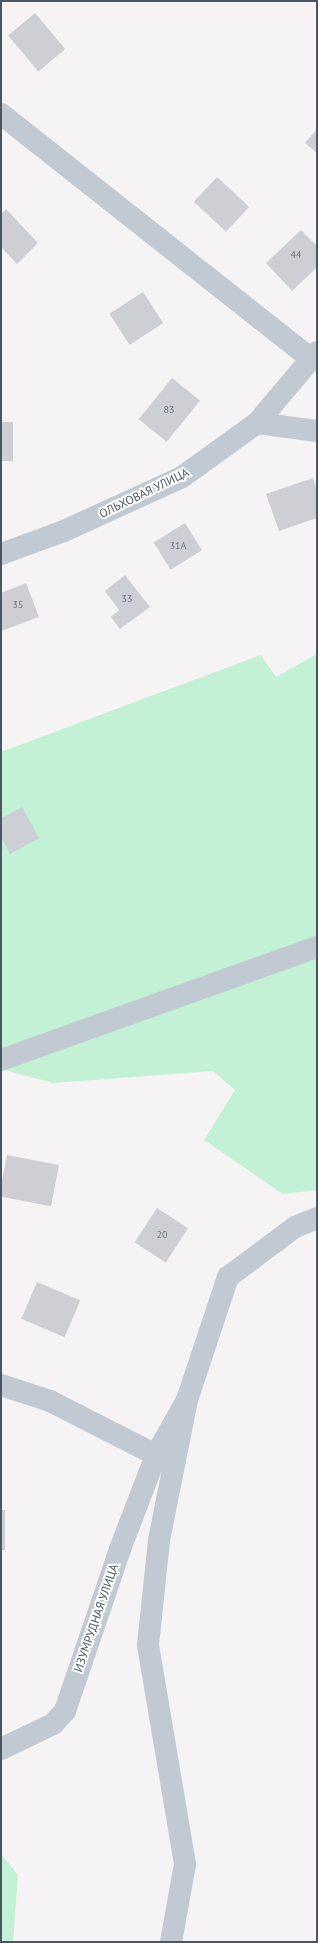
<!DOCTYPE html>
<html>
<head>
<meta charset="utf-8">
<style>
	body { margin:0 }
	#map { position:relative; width:318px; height:1943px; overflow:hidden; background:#f5f3f3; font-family:"PT Sans",sans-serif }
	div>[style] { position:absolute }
	.green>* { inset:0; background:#c3f1d5 }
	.building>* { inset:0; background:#cdcfd5; transform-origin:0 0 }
	.minor>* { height:22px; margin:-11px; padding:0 11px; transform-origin:11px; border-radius:11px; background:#c1cad2 }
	span { translate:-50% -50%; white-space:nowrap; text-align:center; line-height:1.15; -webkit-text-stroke:4px #fff; paint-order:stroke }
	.number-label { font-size:10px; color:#6b747e }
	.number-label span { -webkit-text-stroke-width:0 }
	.street-label { font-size:12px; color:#4a5661 }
	.frame { position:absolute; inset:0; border:2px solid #4a5661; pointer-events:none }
</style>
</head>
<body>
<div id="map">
	<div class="green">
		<div style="clip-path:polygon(317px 654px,317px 1190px,283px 1194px,204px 1140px,235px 1090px,213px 1071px,53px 1083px,1px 1069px,1px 752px,261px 655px,276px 677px)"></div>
		<div style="clip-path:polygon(1px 1854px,18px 1875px,13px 1942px,1px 1942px)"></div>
	</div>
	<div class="building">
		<div style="left:35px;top:13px;width:47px;height:35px;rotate:50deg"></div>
		<div style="clip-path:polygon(317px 129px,317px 153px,305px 143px)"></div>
		<div style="left:217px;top:177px;width:44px;height:34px;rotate:43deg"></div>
		<div style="clip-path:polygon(6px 209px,38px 243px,17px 264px,1px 247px,1px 214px)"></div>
		<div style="clip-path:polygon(301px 230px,317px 246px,317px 267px,292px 291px,266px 263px)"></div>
		<div style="left:143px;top:292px;width:37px;height:40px;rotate:57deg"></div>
		<div style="left:172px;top:378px;width:36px;height:53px;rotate:39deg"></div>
		<div style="left:1px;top:422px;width:12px;height:39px"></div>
		<div style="clip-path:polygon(313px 478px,317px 491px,317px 518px,279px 531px,266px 494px)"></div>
		<div style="left:185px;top:523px;width:32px;height:37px;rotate:58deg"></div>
		<div style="clip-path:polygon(125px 575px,150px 607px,120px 629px,111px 617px,119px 610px,105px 591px)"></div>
		<div style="clip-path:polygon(26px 583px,39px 617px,1px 631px,1px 593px)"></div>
		<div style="clip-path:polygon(22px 807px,39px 838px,10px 854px,1px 837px,1px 818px)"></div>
		<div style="left:7px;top:1155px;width:53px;height:42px;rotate:11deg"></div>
		<div style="left:157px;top:1208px;width:37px;height:41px;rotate:33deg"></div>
		<div style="left:37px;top:1282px;width:47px;height:40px;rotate:23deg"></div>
		<div style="left:1px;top:1510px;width:4px;height:40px"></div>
	</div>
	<div class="minor">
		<div style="left:1px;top:114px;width:394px;rotate:38.3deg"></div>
		<div style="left:257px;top:423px;width:61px;rotate:7.6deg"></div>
		<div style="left:1px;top:554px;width:67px;rotate:-20.1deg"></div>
		<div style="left:64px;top:531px;width:130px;rotate:-24.6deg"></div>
		<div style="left:182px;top:477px;width:92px;rotate:-35.8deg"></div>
		<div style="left:257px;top:423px;width:93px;rotate:-49.8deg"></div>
		<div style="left:1px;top:1060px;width:336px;rotate:-19.7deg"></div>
		<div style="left:1px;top:1385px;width:52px;rotate:18.1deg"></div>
		<div style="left:50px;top:1401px;width:119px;rotate:27deg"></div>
		<div style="left:156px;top:1455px;width:63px;rotate:-60.6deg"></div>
		<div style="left:187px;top:1400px;width:130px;rotate:-71.6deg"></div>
		<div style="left:228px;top:1277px;width:84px;rotate:-36.7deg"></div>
		<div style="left:295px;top:1227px;width:24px;rotate:-22deg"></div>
		<div style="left:1px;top:1749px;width:58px;rotate:-25.7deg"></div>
		<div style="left:53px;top:1724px;width:18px;rotate:-47deg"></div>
		<div style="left:65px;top:1711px;width:171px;rotate:-71.2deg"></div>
		<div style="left:120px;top:1549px;width:101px;rotate:-69deg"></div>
		<div style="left:171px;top:1942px;width:79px;rotate:-79.8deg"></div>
		<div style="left:185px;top:1864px;width:222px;rotate:-99.6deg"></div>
		<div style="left:148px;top:1645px;width:106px;rotate:-84deg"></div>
		<div style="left:159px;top:1540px;width:143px;rotate:-78.7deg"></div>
	</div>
	<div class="number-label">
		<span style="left:296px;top:255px">44</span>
		<span style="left:169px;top:410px">83</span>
		<span style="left:178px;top:546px">31А</span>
		<span style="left:127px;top:599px">33</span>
		<span style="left:18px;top:605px">35</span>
		<span style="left:162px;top:1235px">20</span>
	</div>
	<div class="street-label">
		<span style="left:144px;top:493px;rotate:-26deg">ОЛЬХОВАЯ УЛИЦА</span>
		<span style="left:96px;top:1618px;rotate:-71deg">ИЗУМРУДНАЯ УЛИЦА</span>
	</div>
	<div class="frame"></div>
</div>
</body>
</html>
